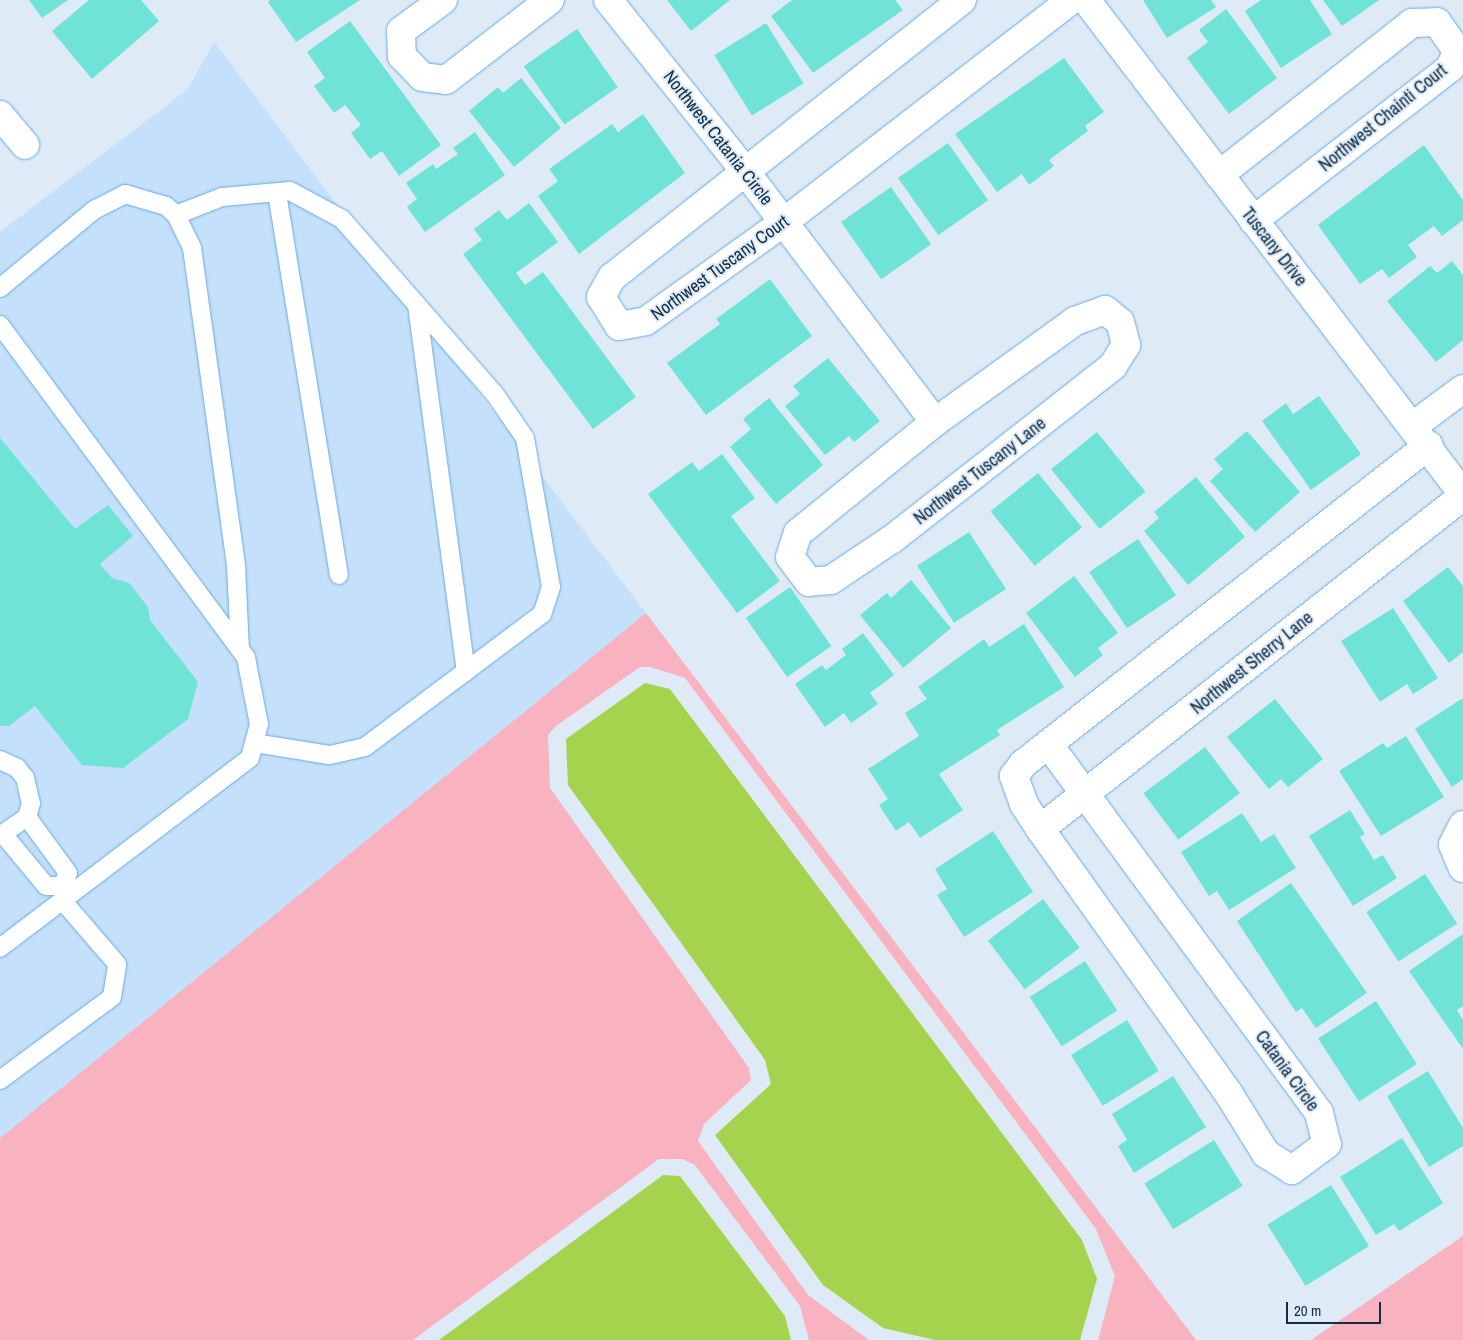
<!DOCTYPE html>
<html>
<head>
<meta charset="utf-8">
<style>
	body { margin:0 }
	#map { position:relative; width:1463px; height:1340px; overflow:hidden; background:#deebf7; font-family:"Archivo Narrow",sans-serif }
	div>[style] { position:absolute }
	.built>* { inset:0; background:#c4e0fa }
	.green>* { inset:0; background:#f8b2c0 }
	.water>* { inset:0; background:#a5d34e }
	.building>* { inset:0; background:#6fe3d6; transform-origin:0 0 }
	.roads { filter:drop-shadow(0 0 1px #69aae3) drop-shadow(0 0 1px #69aae3) }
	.lane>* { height:18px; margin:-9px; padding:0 9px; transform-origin:9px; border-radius:9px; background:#fff }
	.street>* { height:28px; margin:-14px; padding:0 14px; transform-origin:14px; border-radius:14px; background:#fff }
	span { translate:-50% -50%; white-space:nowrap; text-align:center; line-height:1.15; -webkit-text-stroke:4px #deebf7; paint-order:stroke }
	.street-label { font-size:18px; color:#112d43 }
	.scale { position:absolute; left:1286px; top:1302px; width:95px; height:22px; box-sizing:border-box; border:2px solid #112d43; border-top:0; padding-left:6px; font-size:15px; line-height:18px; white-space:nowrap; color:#112d43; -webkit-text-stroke:4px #deebf7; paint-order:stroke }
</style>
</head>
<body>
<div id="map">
	<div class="built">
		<div style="clip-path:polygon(214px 42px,646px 613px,0 1138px,0 232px,188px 89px)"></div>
	</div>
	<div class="green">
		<div style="clip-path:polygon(646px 613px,1196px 1340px,1098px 1340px,1115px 1276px,1096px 1229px,685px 678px,650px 667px,640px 667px,556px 726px,548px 735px,550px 788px,749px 1068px,751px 1080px,704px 1124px,698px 1141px,808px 1295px,869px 1340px,809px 1340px,800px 1306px,695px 1165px,682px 1159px,659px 1159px,413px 1340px,0 1340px,0 1138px)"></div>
		<div style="clip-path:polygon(1463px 1236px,1463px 1340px,1311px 1340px)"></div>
	</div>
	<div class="water">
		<div style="clip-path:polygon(645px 683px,670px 689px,1082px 1240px,1097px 1279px,1080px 1340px,935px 1340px,883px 1328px,823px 1285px,715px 1135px,771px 1084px,765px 1060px,568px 785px,566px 739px)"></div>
		<div style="clip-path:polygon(663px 1175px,680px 1176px,785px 1316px,791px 1340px,439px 1340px)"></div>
	</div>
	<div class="building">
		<div style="clip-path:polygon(29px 0,68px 0,42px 18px)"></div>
		<div style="clip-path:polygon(89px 0,141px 0,159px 21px,92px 79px,52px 31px)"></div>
		<div style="clip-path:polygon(270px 0,360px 0,296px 42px,268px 2px)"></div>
		<div style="clip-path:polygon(667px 0,730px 0,691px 31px)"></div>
		<div style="clip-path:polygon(792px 0,895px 0,903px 10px,813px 73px,771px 16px)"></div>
		<div style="clip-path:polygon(1143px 0,1211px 0,1216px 7px,1167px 38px)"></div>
		<div style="clip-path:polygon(1261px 0,1310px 0,1332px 34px,1281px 68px,1245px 11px)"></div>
		<div style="clip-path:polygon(1323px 0,1379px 0,1342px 26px)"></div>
		<div style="clip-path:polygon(1226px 9px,1277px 78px,1229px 114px,1187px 58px,1208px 42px,1199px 30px)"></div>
		<div style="clip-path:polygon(350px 21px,441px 145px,399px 176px,382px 151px,370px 159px,351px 133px,361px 125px,345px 105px,334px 113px,314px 86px,325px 78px,307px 52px)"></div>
		<div style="left:766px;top:23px;width:71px;height:61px;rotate:58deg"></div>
		<div style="left:577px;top:29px;width:71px;height:65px;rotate:55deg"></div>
		<div style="clip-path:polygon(1064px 58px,1104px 112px,1085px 126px,1088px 131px,1049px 160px,1054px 166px,1029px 185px,1022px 174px,997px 192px,955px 134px)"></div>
		<div style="clip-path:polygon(521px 78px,561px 128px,514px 167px,469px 111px,498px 87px,503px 93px)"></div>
		<div style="clip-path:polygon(643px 114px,685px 173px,579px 254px,538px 196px,558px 181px,549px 169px,612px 124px,618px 132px)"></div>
		<div style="clip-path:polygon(475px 132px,505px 175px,425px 232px,407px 207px,417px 199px,406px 183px,433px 164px,436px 169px,458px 154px,453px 148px)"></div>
		<div style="left:948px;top:143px;width:70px;height:61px;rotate:55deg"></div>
		<div style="clip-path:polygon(1424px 145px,1463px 200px,1463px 220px,1442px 236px,1434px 226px,1408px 245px,1417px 257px,1389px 278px,1382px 269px,1360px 284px,1318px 225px)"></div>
		<div style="left:891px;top:187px;width:70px;height:61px;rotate:55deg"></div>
		<div style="clip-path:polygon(529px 203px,558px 242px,516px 273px,525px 285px,543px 272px,636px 397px,593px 429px,463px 254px,482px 240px,474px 229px,499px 210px,507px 220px)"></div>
		<div style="clip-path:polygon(1452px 261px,1463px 275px,1463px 340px,1436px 362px,1387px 301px,1430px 266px,1437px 273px)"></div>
		<div style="clip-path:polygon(770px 279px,812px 336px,706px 415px,667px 363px,720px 324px,716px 319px)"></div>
		<div style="clip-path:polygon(828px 358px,880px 421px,854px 442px,849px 436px,825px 455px,785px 406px,800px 394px,793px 386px)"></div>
		<div style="clip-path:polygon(1319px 396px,1361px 454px,1311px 490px,1262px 421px,1286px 403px,1293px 414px)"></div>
		<div style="clip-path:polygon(769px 398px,823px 465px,776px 504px,730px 447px,751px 429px,743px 419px)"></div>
		<div style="clip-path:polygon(1247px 431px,1300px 492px,1255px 532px,1210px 481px,1223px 469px,1214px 459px)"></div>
		<div style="left:1097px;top:432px;width:77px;height:59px;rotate:51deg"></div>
		<div style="clip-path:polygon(0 438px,75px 529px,108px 505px,133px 536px,100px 564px,112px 578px,129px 583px,148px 607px,150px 620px,198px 682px,188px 719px,123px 768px,82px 765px,35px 706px,9px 726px,0 726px)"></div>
		<div style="clip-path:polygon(722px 454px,755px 498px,731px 516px,780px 581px,737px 613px,648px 494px,692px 462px,699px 471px)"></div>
		<div style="left:1038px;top:473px;width:70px;height:61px;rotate:51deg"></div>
		<div style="clip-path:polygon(1196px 477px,1245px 537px,1188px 585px,1144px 531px,1159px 518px,1154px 512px)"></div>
		<div style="left:969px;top:532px;width:68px;height:62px;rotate:57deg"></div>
		<div style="left:1138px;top:539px;width:68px;height:59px;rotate:56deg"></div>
		<div style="clip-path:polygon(1448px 567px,1463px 586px,1463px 652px,1449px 663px,1403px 601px)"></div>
		<div style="clip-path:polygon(1074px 576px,1118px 633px,1098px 648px,1103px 655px,1075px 677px,1026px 613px)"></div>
		<div style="clip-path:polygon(911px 580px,951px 628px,903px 668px,860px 615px,887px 593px,891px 598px)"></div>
		<div style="left:790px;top:587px;width:72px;height:54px;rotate:55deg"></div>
		<div style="clip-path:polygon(1393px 608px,1438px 678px,1413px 694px,1407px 684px,1380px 702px,1341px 641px)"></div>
		<div style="clip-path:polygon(1024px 624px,1064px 687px,997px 730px,1000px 735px,939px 774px,963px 810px,920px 838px,909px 822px,896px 831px,879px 805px,888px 799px,868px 769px,919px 736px,905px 713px,927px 699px,918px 687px,984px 639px,989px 647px)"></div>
		<div style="clip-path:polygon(863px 633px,894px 675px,870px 693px,878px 704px,851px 723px,844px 713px,825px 727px,795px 684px,822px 665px,826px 670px,846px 655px,842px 649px)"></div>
		<div style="clip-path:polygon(1463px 698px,1463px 779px,1452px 787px,1415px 729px)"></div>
		<div style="clip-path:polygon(1275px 699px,1323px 759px,1288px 787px,1281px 779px,1269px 789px,1227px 737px)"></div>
		<div style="clip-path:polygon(1406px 736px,1444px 797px,1381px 836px,1339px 771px,1383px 743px,1387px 748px)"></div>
		<div style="left:1205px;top:747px;width:58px;height:77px;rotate:53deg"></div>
		<div style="clip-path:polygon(1350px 810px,1365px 834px,1360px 837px,1374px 860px,1383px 855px,1397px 878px,1353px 906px,1309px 836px)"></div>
		<div style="clip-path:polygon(1242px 813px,1261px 842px,1274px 834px,1296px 868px,1229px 910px,1217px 891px,1209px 896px,1181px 852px)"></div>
		<div style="clip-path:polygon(993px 831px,1033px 892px,964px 937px,937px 895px,947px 889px,935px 869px)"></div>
		<div style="left:1425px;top:874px;width:59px;height:70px;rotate:57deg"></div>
		<div style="clip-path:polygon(1291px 883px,1367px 993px,1316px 1028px,1302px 1008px,1296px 1012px,1237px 921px)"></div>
		<div style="left:1043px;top:899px;width:61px;height:69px;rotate:53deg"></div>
		<div style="clip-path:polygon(1463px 934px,1463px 1006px,1457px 1010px,1463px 1020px,1463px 1049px,1409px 971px)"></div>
		<div style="left:1085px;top:961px;width:59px;height:66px;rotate:57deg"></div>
		<div style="left:1376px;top:1001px;width:75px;height:69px;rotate:57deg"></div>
		<div style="left:1127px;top:1020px;width:60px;height:66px;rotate:58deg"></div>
		<div style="clip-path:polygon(1428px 1071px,1463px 1128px,1463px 1146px,1429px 1167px,1387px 1096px)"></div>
		<div style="clip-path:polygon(1173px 1076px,1206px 1127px,1134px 1173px,1118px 1146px,1127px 1140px,1112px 1114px)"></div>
		<div style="clip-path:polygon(1402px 1138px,1443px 1203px,1399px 1231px,1394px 1224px,1376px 1235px,1340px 1177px)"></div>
		<div style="left:1214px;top:1140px;width:54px;height:82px;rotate:58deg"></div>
		<div style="left:1331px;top:1185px;width:72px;height:75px;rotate:58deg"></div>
	</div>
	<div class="roads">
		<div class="lane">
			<div style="left:277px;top:193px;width:387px;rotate:80.8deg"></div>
			<div style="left:176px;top:215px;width:49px;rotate:-21.4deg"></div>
			<div style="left:222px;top:197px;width:68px;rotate:-5deg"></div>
			<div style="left:290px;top:191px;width:59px;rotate:28.3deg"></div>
			<div style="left:342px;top:219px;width:231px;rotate:48.9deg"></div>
			<div style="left:494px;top:393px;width:55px;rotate:55.4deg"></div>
			<div style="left:525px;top:438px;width:151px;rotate:80.1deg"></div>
			<div style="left:551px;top:587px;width:28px;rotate:108deg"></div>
			<div style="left:542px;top:614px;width:221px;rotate:143.1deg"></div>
			<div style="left:365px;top:747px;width:37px;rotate:167deg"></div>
			<div style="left:329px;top:755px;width:76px;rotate:-170.9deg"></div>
			<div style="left:0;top:288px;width:122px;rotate:-39.7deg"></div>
			<div style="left:94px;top:210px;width:35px;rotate:-27deg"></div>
			<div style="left:125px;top:194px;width:43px;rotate:16.3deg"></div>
			<div style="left:166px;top:206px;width:13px;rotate:42deg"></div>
			<div style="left:176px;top:215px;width:37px;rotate:64deg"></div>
			<div style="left:192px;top:248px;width:320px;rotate:82.1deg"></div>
			<div style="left:236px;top:565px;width:84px;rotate:87.3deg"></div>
			<div style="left:417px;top:305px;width:370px;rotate:82.4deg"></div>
			<div style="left:0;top:325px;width:414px;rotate:53.5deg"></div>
			<div style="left:246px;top:658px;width:67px;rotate:78.9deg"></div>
			<div style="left:259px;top:724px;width:35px;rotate:105deg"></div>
			<div style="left:250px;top:758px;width:314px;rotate:142.8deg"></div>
			<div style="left:0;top:760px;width:19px;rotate:25deg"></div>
			<div style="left:17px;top:768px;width:13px;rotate:51deg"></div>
			<div style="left:25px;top:778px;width:26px;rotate:77deg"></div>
			<div style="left:31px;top:803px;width:15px;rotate:106deg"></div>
			<div style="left:27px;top:817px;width:33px;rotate:145deg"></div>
			<div style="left:3px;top:834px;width:67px;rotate:50.4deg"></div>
			<div style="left:46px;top:886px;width:16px"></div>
			<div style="left:62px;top:886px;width:14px;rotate:-65deg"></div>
			<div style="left:68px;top:873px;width:69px;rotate:-126.2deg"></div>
			<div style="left:0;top:1080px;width:139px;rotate:-36.5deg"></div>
			<div style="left:112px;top:997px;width:33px;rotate:-81deg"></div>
			<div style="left:117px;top:964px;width:84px;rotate:-130.7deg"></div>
		</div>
		<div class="street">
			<div style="left:443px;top:0;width:52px;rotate:143.6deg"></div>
			<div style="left:401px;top:31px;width:25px;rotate:88deg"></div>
			<div style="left:402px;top:56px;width:29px;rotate:46deg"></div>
			<div style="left:422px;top:77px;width:24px;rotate:7deg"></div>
			<div style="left:446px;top:80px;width:131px;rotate:-37.6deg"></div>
			<div style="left:608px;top:0;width:219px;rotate:51.3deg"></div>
			<div style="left:745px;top:171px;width:315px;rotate:52.9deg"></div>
			<div style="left:962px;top:0;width:446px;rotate:141.6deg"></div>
			<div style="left:612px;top:277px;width:23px;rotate:119deg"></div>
			<div style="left:601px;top:297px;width:34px;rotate:58deg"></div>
			<div style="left:619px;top:326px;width:27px;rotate:-10deg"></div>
			<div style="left:646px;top:321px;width:170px;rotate:-35.7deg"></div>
			<div style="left:784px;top:222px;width:363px;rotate:-37.7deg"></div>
			<div style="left:1086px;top:0;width:621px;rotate:52.65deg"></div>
			<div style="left:0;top:115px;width:39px;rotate:50deg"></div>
			<div style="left:1219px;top:175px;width:246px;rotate:-38.2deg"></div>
			<div style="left:1412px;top:23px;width:25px;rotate:-2deg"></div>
			<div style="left:1437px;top:22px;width:35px;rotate:55deg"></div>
			<div style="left:1457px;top:51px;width:18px;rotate:112deg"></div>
			<div style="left:1450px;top:68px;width:249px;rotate:142.2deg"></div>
			<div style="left:1105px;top:310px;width:19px;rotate:39deg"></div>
			<div style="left:1120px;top:322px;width:24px;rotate:75deg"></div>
			<div style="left:1126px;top:345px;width:25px;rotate:122deg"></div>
			<div style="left:1113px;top:366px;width:281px;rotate:141.9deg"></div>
			<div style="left:892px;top:539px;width:73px;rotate:146.1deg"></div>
			<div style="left:831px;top:580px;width:22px;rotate:175deg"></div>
			<div style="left:809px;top:582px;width:31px;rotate:-127deg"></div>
			<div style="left:790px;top:557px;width:25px;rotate:-72deg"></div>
			<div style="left:798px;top:533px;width:176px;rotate:-39deg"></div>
			<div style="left:935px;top:422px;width:173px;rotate:-35.8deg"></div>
			<div style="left:1075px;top:321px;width:32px;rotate:-20deg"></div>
			<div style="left:1413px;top:426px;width:62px;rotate:-36.5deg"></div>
			<div style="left:1049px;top:745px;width:456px;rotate:53.7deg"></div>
			<div style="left:1319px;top:1113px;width:32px;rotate:76deg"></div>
			<div style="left:1327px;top:1144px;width:44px;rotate:143.4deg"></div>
			<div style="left:1292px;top:1170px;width:31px;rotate:-148deg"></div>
			<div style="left:1266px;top:1154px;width:70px;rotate:-121.7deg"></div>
			<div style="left:1229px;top:1094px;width:325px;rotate:-125.5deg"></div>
			<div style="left:1040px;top:829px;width:30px;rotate:-123deg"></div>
			<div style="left:1024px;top:804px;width:30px;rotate:-110deg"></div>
			<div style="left:1014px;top:776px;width:15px;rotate:-53deg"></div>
			<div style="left:1023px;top:764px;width:516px;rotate:-38.16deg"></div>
			<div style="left:1463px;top:825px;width:22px;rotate:117deg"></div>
			<div style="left:1453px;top:845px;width:25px;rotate:67deg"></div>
			<div style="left:1040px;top:829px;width:538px;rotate:-38.21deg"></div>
		</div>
	</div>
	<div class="street-label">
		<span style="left:1383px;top:118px;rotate:-39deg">Northwest Chainti Court</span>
		<span style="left:718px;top:138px;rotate:52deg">Northwest Catania Circle</span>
		<span style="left:1274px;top:247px;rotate:52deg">Tuscany Drive</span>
		<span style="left:720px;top:268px;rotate:-36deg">Northwest Tuscany Court</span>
		<span style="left:980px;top:471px;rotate:-38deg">Northwest Tuscany Lane</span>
		<span style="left:1252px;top:663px;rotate:-39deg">Northwest Sherry Lane</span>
		<span style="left:1287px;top:1071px;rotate:54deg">Catania Circle</span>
	</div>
	<div class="scale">20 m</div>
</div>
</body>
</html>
